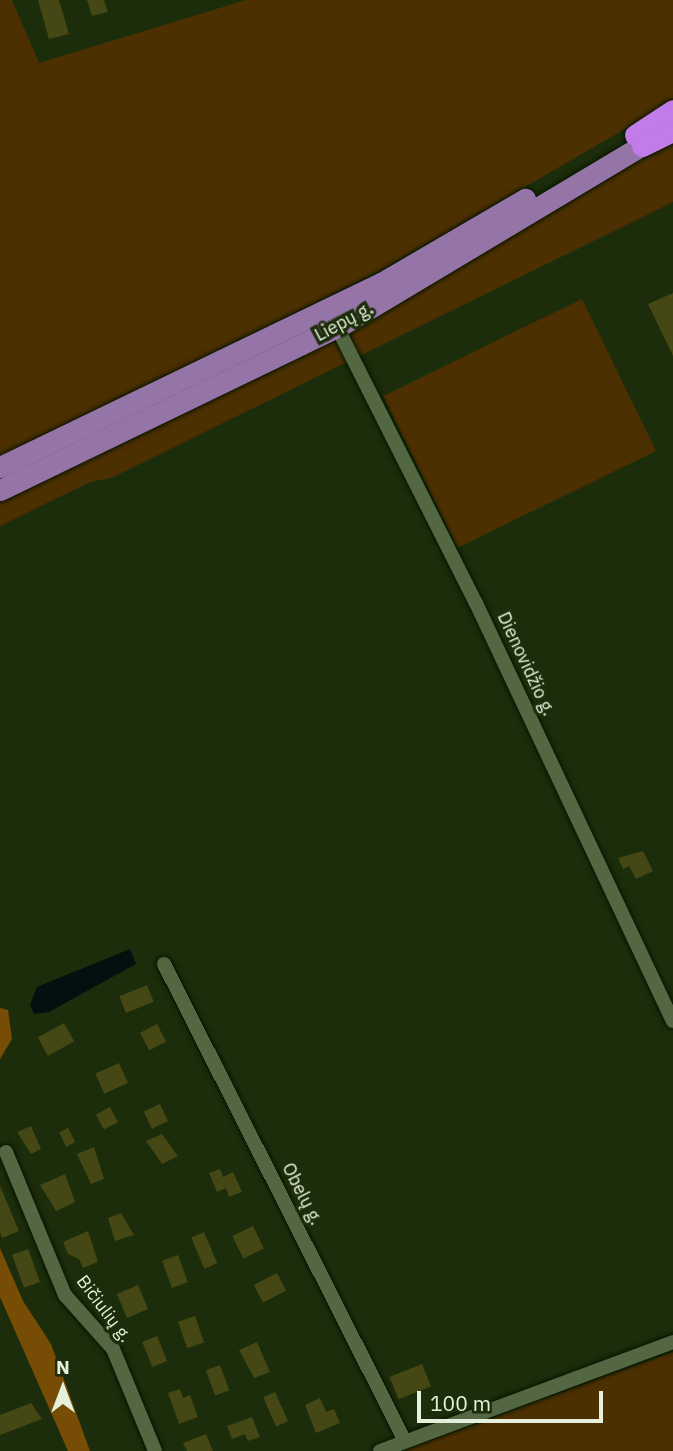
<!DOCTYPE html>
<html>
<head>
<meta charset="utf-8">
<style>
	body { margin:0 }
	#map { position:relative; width:673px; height:1451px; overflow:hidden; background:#1c2d0b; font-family:"IBM Plex Sans",sans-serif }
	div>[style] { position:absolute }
	.green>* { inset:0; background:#4d3002; transform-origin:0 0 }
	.forest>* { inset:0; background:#774d06 }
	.water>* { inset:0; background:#021010 }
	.building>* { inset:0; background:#454714; transform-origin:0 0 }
	.roads { filter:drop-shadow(0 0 2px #061500) drop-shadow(0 0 2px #061500) }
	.street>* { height:14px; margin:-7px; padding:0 7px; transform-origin:7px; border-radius:7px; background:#536743 }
	.primary>* { height:21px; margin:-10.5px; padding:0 10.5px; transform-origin:10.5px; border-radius:10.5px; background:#9574a7 }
	.highway>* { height:21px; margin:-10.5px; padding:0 10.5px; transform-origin:10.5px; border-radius:10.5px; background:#c17ce9 }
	span { translate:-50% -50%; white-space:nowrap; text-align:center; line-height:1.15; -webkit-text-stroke:7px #1c2d0b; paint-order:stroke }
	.street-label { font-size:18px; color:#e4f0db }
	.north { position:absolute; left:28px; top:1353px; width:70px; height:70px; -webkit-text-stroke:5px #1c2d0b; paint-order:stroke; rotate:0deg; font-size:19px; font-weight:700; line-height:28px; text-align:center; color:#e4f0db }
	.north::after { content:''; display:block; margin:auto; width:24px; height:32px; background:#e4f0db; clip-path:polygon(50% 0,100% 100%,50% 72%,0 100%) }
	.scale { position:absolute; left:417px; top:1391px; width:186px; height:32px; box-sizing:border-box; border:4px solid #e4f0db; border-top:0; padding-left:9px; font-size:21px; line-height:24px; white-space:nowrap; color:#e4f0db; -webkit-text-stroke:5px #1c2d0b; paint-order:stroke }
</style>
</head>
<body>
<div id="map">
	<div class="green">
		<div style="clip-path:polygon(0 0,12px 0,39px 63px,246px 0,673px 0,673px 101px,380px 271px,0 457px)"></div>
		<div style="clip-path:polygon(673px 139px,673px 202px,111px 478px,90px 482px,0 526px,0 498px)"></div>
		<div style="left:582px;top:299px;width:169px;height:221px;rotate:64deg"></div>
		<div style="clip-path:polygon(673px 1352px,673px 1451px,403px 1451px,415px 1446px)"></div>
	</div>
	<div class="forest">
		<div style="clip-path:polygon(0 1008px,8px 1010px,12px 1039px,0 1059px)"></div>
		<div style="clip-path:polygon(0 1248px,23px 1301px,51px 1344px,90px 1451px,68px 1451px,0 1297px)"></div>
	</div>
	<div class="water">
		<div style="clip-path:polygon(130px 949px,136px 964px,49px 1012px,34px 1014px,30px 1005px,37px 987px)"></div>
	</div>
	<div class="building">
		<div style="clip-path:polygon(38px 0,59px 0,69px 34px,49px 39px)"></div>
		<div style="clip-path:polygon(87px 0,104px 0,108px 12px,92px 16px)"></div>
		<div style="clip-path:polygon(673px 293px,673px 356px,648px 304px)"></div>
		<div style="clip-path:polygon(643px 851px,653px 871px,636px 879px,629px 866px,623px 869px,618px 858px)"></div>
		<div style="left:147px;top:985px;width:18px;height:30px;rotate:68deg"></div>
		<div style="left:64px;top:1023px;width:21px;height:30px;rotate:61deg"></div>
		<div style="left:157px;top:1024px;width:20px;height:19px;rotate:63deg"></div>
		<div style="left:119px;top:1063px;width:22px;height:26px;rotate:66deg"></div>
		<div style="left:160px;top:1104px;width:19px;height:18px;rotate:65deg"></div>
		<div style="left:110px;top:1107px;width:17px;height:16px;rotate:62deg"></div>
		<div style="clip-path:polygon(31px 1126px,41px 1149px,31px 1154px,17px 1132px)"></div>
		<div style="left:68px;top:1128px;width:16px;height:10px;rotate:63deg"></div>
		<div style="clip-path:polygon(162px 1134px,178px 1156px,162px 1164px,146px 1141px)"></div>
		<div style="clip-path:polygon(94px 1147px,104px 1179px,91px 1184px,77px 1154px)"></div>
		<div style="clip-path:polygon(220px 1169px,223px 1177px,233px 1172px,242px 1192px,229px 1197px,226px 1188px,217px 1192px,209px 1173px)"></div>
		<div style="clip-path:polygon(65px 1174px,75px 1202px,56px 1211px,40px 1185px)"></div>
		<div style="clip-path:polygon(0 1186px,19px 1231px,2px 1238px,0 1232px)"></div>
		<div style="clip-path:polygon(121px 1213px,134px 1235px,115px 1241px,108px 1218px)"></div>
		<div style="left:253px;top:1226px;width:25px;height:23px;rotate:64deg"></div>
		<div style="clip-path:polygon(88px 1231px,98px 1262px,83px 1268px,79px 1259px,68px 1254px,63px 1242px)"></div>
		<div style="left:204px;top:1232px;width:34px;height:14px;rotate:67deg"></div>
		<div style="left:28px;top:1249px;width:35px;height:17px;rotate:70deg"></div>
		<div style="left:178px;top:1255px;width:29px;height:17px;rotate:70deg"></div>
		<div style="left:277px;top:1273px;width:20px;height:26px;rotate:63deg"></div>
		<div style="left:138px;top:1285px;width:26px;height:23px;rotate:67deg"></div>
		<div style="left:195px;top:1316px;width:28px;height:18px;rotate:71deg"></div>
		<div style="left:157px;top:1336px;width:27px;height:16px;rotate:68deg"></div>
		<div style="clip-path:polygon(257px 1342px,270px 1372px,254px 1378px,239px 1350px)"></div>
		<div style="left:422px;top:1364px;width:24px;height:35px;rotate:68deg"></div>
		<div style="left:220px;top:1365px;width:27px;height:15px;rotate:70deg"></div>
		<div style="clip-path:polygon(180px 1389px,183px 1398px,190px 1395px,198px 1417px,179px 1424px,168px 1393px)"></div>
		<div style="left:275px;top:1392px;width:32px;height:13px;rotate:66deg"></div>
		<div style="clip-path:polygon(320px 1398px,326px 1412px,334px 1409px,340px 1423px,316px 1433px,305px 1405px)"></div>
		<div style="clip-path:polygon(31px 1403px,42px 1419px,0 1435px,0 1415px)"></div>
		<div style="clip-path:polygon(252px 1417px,260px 1437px,248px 1441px,245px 1434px,232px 1439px,227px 1426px)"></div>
		<div style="clip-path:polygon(206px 1434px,213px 1451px,187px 1451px,183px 1443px)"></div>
	</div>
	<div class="roads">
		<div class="street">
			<div style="left:337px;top:327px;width:309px;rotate:63.3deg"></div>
			<div style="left:476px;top:603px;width:462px;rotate:64.8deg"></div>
			<div style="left:164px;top:964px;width:534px;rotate:63.2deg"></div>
			<div style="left:6px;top:1152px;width:155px;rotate:67.6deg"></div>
			<div style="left:65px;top:1295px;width:72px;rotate:48.4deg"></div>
			<div style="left:113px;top:1349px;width:110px;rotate:67.6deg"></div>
			<div style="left:380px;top:1451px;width:313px;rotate:-20.4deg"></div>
		</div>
		<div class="primary">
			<div style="left:0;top:467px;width:423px;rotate:-25.8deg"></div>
			<div style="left:381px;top:283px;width:167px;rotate:-30.3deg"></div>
			<div style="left:0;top:490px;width:377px;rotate:-25.8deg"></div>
			<div style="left:340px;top:326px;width:370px;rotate:-30.9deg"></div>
		</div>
		<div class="highway">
			<div style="left:635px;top:135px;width:45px;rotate:-33.3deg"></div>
			<div style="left:642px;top:146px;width:34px;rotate:-26deg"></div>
		</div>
	</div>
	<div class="street-label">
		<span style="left:344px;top:322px;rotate:-28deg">Liepų g.</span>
		<span style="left:526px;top:664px;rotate:65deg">Dienovidžio g.</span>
		<span style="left:302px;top:1194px;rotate:63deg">Obelų g.</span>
		<span style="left:104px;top:1309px;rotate:53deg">Bičiulių g.</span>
	</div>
	<div class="north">N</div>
	<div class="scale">100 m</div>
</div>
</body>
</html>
